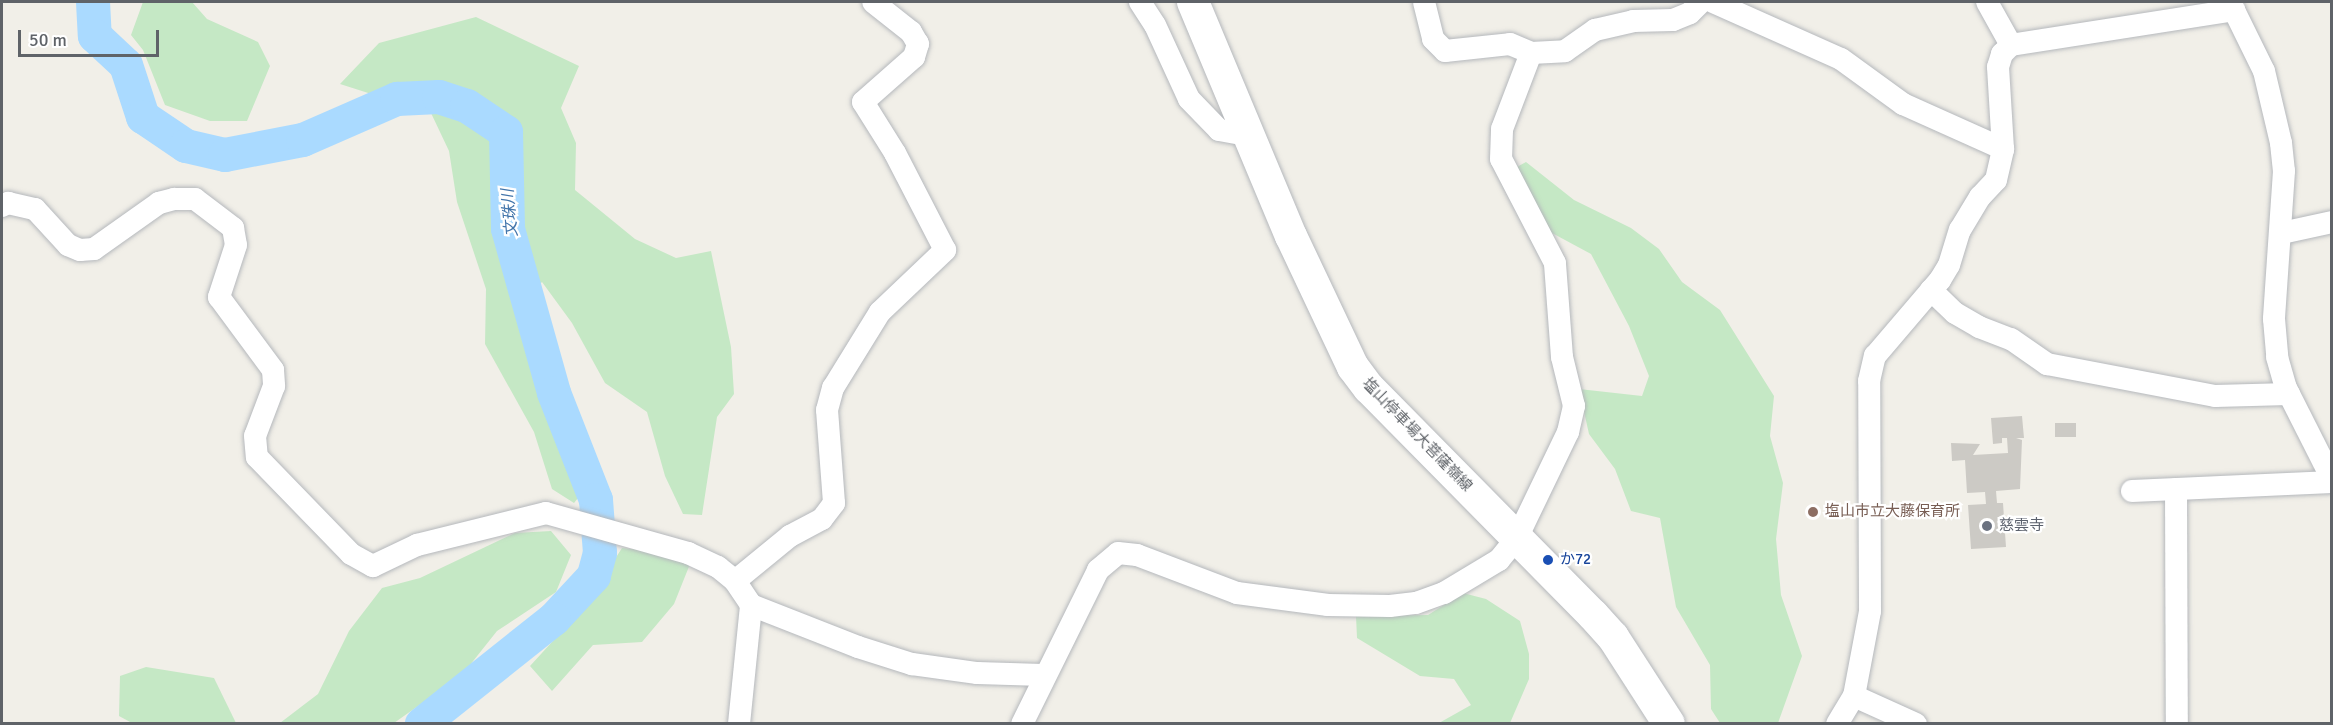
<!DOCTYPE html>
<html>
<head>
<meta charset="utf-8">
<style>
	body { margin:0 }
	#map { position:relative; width:2333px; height:725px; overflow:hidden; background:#f1efe8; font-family:Signika,"Noto Sans JP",sans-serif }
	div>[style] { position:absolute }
	.green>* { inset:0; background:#c5e8c5 }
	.river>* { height:34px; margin:-17px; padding:0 17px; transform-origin:17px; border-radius:17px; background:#aadaff }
	.building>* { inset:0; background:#cccac5; transform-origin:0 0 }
	.roads { filter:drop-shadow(0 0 2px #b5b8bc) drop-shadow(0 0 2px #b5b8bc) }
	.minor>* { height:22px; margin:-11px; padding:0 11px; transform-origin:11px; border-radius:11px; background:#fff }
	.secondary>* { height:32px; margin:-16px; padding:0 16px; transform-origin:16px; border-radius:16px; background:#fff }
	.dots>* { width:16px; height:16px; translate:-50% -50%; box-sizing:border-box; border:3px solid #fff; border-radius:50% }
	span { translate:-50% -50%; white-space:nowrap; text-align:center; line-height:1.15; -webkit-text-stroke:4.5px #fff; paint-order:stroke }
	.street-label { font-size:15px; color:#5f6368 }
	.education-label { font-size:15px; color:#785e54 }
	.left { translate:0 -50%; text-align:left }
	.worship-label { font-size:15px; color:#5b616d }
	.transit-label { font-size:15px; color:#164399 }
	.water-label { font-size:16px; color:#4174aa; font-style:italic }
	.frame { position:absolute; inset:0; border:3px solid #5f6368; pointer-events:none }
	.scale { position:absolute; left:18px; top:30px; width:141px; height:27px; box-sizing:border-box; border:3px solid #5f6368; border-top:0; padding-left:8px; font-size:18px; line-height:21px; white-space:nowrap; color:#5f6368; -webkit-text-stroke:4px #fff; paint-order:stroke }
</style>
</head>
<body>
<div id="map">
	<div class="green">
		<div style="clip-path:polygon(143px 2px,192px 2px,207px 19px,258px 42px,270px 66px,247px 121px,210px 121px,165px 105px,143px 50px,131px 35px)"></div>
		<div style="clip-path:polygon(476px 17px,579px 66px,561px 108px,576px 143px,575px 190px,635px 239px,676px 258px,711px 251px,731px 347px,734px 394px,717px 417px,702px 515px,683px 514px,665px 476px,647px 412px,605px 383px,572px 323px,542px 282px,519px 305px,543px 387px,582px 493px,574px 503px,552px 489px,534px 432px,485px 344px,486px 289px,457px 202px,449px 151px,431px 113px,340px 84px,379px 43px)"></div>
		<div style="clip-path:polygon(1526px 162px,1574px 200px,1631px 228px,1659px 249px,1682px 282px,1720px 310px,1774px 396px,1770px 436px,1783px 483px,1776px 539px,1781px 595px,1802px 656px,1778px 723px,1720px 723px,1711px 709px,1710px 665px,1676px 607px,1660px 518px,1631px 511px,1615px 469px,1589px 434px,1579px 389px,1642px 396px,1649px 376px,1629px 326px,1591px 254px,1539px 226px,1515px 168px)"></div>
		<div style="clip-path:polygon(551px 531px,571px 555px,556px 592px,497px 631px,462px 675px,394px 723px,280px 723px,318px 694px,349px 631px,382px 588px,420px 578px,515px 533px)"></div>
		<div style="clip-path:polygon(622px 548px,652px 551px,690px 564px,674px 604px,642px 642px,593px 645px,552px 691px,530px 666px,585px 606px)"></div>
		<div style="clip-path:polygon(1463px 593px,1486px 599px,1520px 621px,1529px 654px,1529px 679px,1510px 723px,1439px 723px,1471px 705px,1454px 679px,1420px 676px,1357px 638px,1356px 616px,1428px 615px)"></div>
		<div style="clip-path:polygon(146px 667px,214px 678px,236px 723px,132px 723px,119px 716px,120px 676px)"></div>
	</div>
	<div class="river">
		<div style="left:93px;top:2px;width:34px;rotate:87deg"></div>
		<div style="left:95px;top:36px;width:42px;rotate:43.1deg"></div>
		<div style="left:126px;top:65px;width:55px;rotate:71.9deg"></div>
		<div style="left:143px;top:117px;width:52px;rotate:34deg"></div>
		<div style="left:186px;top:146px;width:40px;rotate:13deg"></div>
		<div style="left:225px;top:155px;width:79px;rotate:-10.9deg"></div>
		<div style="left:303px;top:140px;width:103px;rotate:-23.6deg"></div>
		<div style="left:397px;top:99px;width:42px;rotate:-2.7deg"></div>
		<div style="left:439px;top:97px;width:29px;rotate:18deg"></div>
		<div style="left:467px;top:106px;width:47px;rotate:33.7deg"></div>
		<div style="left:506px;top:132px;width:97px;rotate:88.8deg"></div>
		<div style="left:508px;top:229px;width:170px;rotate:74.3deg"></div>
		<div style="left:554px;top:393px;width:115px;rotate:68.6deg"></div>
		<div style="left:596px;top:500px;width:53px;rotate:85.7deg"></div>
		<div style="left:600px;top:553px;width:24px;rotate:105deg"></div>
		<div style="left:594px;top:576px;width:59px;rotate:132.9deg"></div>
		<div style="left:554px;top:619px;width:169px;rotate:141.5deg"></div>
	</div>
	<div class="building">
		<div style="clip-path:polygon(2022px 416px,2024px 438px,2016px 438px,2022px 440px,2020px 489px,1996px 491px,1997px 503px,2003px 503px,2006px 547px,1971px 549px,1968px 505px,1986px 504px,1985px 492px,1967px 493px,1965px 460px,1952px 461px,1951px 443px,1980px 444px,1973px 455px,2008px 453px,2007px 438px,2002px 438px,2002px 443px,1993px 444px,1991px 418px)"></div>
		<div style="left:2076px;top:423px;width:14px;height:21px;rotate:90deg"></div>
	</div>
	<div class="roads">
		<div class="minor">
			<div style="left:1140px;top:2px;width:27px;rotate:57deg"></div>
			<div style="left:1155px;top:25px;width:81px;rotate:65.3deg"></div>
			<div style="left:1189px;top:99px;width:43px;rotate:45.9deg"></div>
			<div style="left:1219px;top:130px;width:28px;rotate:10deg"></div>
			<div style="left:1424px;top:2px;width:38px;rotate:76deg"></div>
			<div style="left:1433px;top:39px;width:17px;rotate:45deg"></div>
			<div style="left:1445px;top:51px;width:65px;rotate:-6.1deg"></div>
			<div style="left:1510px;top:44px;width:23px;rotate:23deg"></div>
			<div style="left:1531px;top:53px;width:34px;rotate:-3deg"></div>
			<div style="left:1565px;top:51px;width:37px;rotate:-35deg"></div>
			<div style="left:1595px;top:30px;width:39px;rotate:-13deg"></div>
			<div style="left:1633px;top:21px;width:40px;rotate:-1.4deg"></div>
			<div style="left:1673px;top:20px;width:18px;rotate:-22deg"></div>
			<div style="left:1690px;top:13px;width:16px;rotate:-45deg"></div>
			<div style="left:1713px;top:2px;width:140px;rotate:24deg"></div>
			<div style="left:1841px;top:59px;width:77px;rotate:36deg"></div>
			<div style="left:1903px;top:104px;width:110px;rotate:24.2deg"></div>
			<div style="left:1987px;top:2px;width:49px;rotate:60.8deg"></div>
			<div style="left:2230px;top:2px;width:77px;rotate:63.8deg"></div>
			<div style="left:2264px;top:71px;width:74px;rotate:76.7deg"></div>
			<div style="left:2281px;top:143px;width:28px;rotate:84deg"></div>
			<div style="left:2284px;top:171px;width:148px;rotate:93.9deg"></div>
			<div style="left:2274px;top:319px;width:38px;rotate:85deg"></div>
			<div style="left:2277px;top:357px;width:32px;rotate:74deg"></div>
			<div style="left:2286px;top:388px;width:102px;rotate:63.2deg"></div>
			<div style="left:2px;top:206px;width:7px;rotate:-27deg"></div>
			<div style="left:8px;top:203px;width:28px;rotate:13deg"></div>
			<div style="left:35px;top:209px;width:49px;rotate:47.5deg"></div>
			<div style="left:68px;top:245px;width:13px;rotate:23deg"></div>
			<div style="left:80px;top:250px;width:14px;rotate:-4deg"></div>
			<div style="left:94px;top:249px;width:80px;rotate:-35.3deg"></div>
			<div style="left:159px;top:203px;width:16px;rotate:-15deg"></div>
			<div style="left:174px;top:199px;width:21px"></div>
			<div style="left:195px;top:199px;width:48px;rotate:37.3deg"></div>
			<div style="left:233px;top:228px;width:17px;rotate:80deg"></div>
			<div style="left:236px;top:245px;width:55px;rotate:108.1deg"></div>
			<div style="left:219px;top:297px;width:91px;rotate:53.5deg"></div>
			<div style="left:273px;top:370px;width:16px;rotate:86deg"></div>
			<div style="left:274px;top:386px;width:53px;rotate:110.8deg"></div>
			<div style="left:255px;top:436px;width:21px;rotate:85deg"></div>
			<div style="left:257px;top:457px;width:135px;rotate:45.9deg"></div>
			<div style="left:351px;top:554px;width:25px;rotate:29deg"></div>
			<div style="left:373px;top:566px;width:49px;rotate:-25.5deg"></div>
			<div style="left:417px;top:545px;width:133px;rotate:-13.9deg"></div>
			<div style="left:546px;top:513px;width:148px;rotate:15.7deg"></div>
			<div style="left:688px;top:553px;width:33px;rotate:25deg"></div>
			<div style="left:718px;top:567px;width:22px;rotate:39deg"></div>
			<div style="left:735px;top:581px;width:29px;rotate:56deg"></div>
			<div style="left:751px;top:605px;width:115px;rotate:21.4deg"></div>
			<div style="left:858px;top:647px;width:57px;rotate:17.5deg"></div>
			<div style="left:912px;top:664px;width:66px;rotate:7.9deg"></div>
			<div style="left:977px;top:673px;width:66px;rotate:1.7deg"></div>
			<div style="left:2282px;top:233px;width:51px;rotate:-12.4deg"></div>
			<div style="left:1931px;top:290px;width:33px;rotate:44deg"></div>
			<div style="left:1955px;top:313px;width:28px;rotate:30deg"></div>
			<div style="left:1979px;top:327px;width:34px;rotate:21deg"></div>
			<div style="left:2011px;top:339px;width:44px;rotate:34.8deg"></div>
			<div style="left:2047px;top:364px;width:171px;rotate:10.8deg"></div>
			<div style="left:2215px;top:396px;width:74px;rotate:-1.5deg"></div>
			<div style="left:2176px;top:489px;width:235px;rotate:89.8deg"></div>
			<div style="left:2132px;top:491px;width:200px;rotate:-2.6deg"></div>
			<div style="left:735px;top:581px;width:71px;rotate:-39.3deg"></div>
			<div style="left:790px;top:536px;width:36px;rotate:-28deg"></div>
			<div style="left:822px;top:519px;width:20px;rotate:-53deg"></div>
			<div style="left:834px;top:503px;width:93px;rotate:-94.3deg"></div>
			<div style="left:827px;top:410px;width:23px;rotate:-75deg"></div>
			<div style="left:833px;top:388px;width:89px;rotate:-58.3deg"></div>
			<div style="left:880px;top:312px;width:90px;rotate:-43.6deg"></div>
			<div style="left:945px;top:250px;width:109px;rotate:-117.3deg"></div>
			<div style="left:895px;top:153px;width:60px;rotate:-122.1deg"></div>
			<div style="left:863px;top:102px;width:68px;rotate:-41.4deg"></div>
			<div style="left:914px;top:57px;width:14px;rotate:-73deg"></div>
			<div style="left:918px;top:44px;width:14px;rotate:-120deg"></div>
			<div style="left:911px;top:32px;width:48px;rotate:-141.7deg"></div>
			<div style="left:1854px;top:696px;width:68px;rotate:24.3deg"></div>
			<div style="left:739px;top:724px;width:120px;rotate:-84.2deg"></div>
			<div style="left:1022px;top:724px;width:172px;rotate:-63.7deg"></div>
			<div style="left:1098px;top:570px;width:26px;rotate:-40deg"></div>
			<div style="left:1118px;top:553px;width:19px;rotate:6deg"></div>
			<div style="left:1137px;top:555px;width:107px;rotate:20.8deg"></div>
			<div style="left:1237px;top:593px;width:92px;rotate:7.5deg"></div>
			<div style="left:1328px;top:605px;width:62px;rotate:0.9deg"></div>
			<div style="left:1390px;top:606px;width:26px;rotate:-7deg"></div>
			<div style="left:1416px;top:603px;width:30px;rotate:-20deg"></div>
			<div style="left:1444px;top:593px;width:64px;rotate:-31deg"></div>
			<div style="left:1499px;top:560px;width:28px;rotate:-51deg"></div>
			<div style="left:1517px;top:538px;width:118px;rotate:-64.3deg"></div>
			<div style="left:1568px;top:432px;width:27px;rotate:-77deg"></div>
			<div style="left:1574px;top:406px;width:50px;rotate:-103.8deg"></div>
			<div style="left:1562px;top:357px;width:94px;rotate:-94.3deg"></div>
			<div style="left:1555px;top:263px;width:117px;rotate:-117.4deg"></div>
			<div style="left:1501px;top:159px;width:30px;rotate:-88deg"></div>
			<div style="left:1502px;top:129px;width:81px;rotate:-69.1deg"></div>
			<div style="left:1837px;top:724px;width:33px;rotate:-59deg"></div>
			<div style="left:1854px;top:696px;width:86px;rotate:-79.3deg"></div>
			<div style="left:1870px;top:611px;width:230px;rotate:-90.2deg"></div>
			<div style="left:1869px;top:381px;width:26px;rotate:-77deg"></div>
			<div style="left:1875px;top:356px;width:100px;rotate:-49.5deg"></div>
			<div style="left:1940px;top:280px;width:17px;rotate:-59deg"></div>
			<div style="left:1949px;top:265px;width:37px;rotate:-73deg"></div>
			<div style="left:1960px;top:230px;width:39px;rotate:-59deg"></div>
			<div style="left:1980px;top:197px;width:23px;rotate:-47deg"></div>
			<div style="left:1996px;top:180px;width:32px;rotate:-77deg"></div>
			<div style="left:2003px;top:149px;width:82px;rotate:-93.5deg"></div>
			<div style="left:1998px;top:67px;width:14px;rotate:-73deg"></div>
			<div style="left:2002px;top:54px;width:13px;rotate:-45deg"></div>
			<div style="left:2011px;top:45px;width:226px;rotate:-8.9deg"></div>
		</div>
		<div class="secondary">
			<div style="left:1193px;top:2px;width:254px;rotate:67.3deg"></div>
			<div style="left:1291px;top:236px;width:145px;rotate:64.7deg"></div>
			<div style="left:1353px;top:367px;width:26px;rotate:53deg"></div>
			<div style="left:1369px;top:388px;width:319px;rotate:45.4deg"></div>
			<div style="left:1593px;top:615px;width:30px;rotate:48deg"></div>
			<div style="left:1613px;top:637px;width:103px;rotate:57.2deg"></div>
		</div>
	</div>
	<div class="dots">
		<div style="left:1813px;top:512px;background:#8d6e63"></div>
		<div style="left:1987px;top:526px;background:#6b7280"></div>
		<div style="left:1548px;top:560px;background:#1a4fb4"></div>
	</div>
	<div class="street-label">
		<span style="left:1417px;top:435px;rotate:46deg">塩山停車場大菩薩嶺線</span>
	</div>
	<div class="education-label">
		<span class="left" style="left:1825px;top:512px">塩山市立大藤保育所</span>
	</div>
	<div class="worship-label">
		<span class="left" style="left:1999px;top:526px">慈雲寺</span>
	</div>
	<div class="transit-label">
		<span class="left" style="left:1560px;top:560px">か72</span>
	</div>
	<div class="water-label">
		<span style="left:510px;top:213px;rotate:-95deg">文珠川</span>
	</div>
	<div class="frame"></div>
	<div class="scale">50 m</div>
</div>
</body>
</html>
